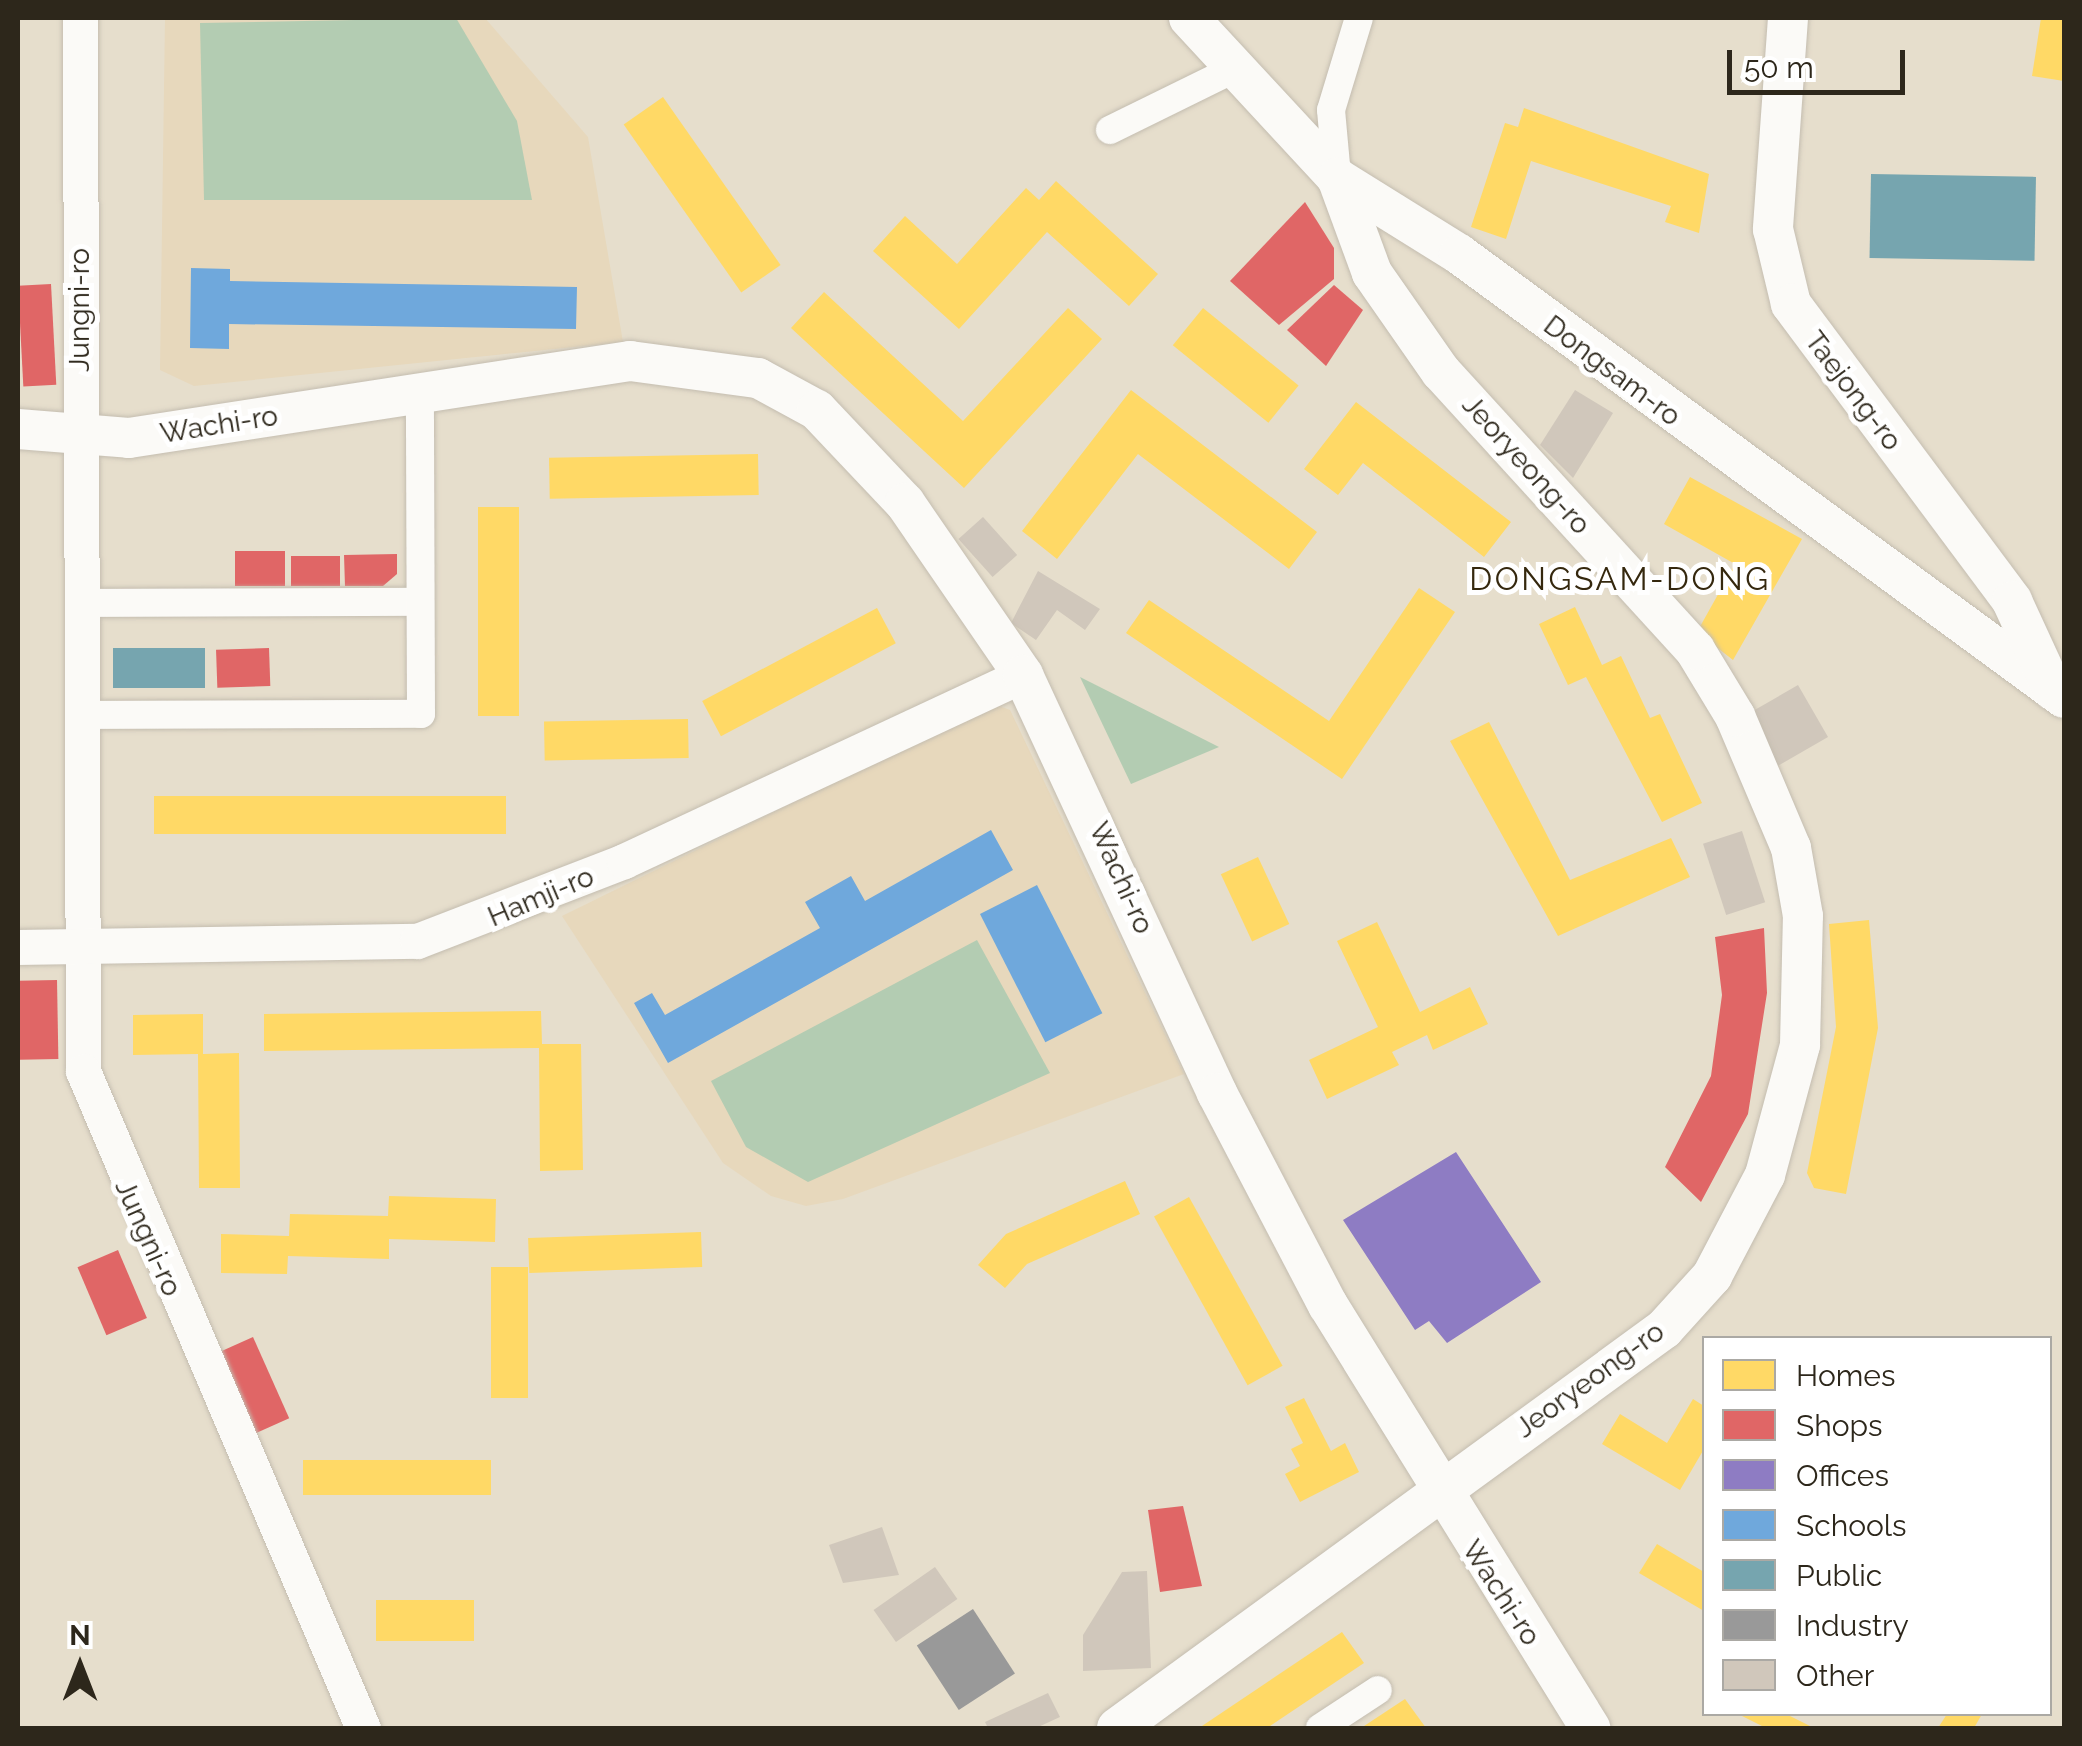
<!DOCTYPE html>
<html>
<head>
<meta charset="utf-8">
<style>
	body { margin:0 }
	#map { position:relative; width:2082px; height:1746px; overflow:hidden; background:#e6decc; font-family:Raleway,sans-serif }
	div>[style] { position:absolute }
	.built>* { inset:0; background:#e7d8bc }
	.green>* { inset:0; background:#b3ccb2 }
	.homes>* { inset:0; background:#ffd966; transform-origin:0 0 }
	.shops>* { inset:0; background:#e06666; transform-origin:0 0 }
	.offices>* { inset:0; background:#8e7cc3 }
	.schools>* { inset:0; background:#6fa8dc; transform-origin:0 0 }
	.public>* { inset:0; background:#76a5af; transform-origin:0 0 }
	.industry>* { inset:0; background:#999; transform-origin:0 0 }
	.building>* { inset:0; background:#d0c7bb; transform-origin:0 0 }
	.roads { filter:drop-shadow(0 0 2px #c4bdb0) drop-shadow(0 0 2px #c4bdb0) }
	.minor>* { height:28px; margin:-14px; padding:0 14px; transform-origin:14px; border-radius:14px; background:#fbfaf7 }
	.tertiary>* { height:35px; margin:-17.5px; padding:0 17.5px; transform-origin:17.5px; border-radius:17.5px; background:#fbfaf7 }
	.secondary>* { height:40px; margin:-20px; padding:0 20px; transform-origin:20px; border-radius:20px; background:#fbfaf7 }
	span { translate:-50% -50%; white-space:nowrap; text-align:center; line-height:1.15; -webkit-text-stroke:10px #fff; paint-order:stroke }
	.street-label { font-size:28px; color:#2d271b }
	.quarter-label { font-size:32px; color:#35280e; letter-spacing:2.5px }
	.frame { position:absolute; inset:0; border:20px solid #2d271b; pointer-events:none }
	.legend { position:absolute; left:1702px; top:1336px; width:350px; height:380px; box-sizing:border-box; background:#fff; border:2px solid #aba9a4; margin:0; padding:12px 18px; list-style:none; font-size:30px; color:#2d271b }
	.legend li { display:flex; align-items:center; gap:20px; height:50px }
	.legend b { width:50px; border:2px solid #aba9a4 }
	.north { position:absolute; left:30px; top:1616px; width:100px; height:100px; -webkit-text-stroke:8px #fff; paint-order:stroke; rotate:0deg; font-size:28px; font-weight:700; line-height:40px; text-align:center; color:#2d271b }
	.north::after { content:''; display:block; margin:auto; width:35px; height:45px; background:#2d271b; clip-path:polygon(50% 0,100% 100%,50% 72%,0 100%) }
	.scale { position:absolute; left:1727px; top:50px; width:178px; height:45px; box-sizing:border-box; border:5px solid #2d271b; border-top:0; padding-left:12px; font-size:30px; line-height:35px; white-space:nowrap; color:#2d271b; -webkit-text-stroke:8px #fff; paint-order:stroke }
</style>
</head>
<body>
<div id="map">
	<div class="built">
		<div style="clip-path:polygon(165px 18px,485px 18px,588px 137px,623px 342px,194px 386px,160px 370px)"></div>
		<div style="clip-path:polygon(994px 704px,1010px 710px,1184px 1074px,843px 1199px,806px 1206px,771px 1196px,723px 1163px,562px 916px)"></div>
	</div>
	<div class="green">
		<div style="clip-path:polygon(456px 18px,517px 121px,532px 200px,204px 200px,200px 23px)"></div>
		<div style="clip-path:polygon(1080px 677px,1219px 747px,1131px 784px)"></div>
		<div style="clip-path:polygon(977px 940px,1050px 1073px,808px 1182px,746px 1147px,711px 1081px)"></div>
	</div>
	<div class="homes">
		<div style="clip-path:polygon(2041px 18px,2064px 18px,2064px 81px,2032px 76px)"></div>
		<div style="left:663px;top:97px;width:205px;height:48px;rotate:55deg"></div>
		<div style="clip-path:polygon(1524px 108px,1709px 174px,1699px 233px,1665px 222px,1671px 206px,1531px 161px,1506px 239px,1471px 227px,1505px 123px,1518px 127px)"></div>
		<div style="clip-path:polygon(1056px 181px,1158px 274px,1129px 306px,1047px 232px,959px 329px,873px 251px,905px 216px,957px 264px,1026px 188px,1039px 200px)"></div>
		<div style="clip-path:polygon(824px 292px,963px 421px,1068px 308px,1102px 339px,964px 488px,791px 328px)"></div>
		<div style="left:1203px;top:308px;width:123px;height:48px;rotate:39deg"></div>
		<div style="clip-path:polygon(1131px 390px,1317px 532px,1289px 569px,1138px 454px,1057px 559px,1022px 531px)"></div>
		<div style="clip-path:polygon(1356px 402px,1511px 522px,1484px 557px,1363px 463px,1338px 495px,1304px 469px)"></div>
		<div style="left:758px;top:454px;width:41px;height:209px;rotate:89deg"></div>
		<div style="clip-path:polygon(1690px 477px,1802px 539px,1733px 660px,1697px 632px,1735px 564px,1664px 524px)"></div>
		<div style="left:478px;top:507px;width:41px;height:209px"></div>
		<div style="clip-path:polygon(1419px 588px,1455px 612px,1342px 779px,1126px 633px,1149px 600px,1329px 721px)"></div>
		<div style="clip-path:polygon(1575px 607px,1602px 665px,1621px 656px,1650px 718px,1660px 714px,1702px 803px,1662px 822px,1586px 677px,1568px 685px,1539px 624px)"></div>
		<div style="left:877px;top:608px;width:40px;height:198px;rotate:62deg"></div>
		<div style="left:688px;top:719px;width:39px;height:144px;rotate:89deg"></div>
		<div style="clip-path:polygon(1489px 722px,1570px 880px,1671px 838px,1690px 877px,1558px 936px,1450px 741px)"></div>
		<div style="left:154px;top:796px;width:352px;height:38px"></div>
		<div style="left:1258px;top:857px;width:74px;height:41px;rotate:65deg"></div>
		<div style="clip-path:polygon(1869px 920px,1878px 1028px,1846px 1194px,1814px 1188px,1807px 1173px,1836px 1027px,1829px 924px)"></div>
		<div style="clip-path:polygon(1377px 922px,1420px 1012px,1470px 987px,1488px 1024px,1433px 1050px,1427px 1035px,1392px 1052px,1399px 1065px,1327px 1099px,1309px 1060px,1378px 1027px,1337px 941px)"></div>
		<div style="clip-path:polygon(541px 1011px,542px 1044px,581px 1044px,583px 1170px,540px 1171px,539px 1048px,264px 1051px,264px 1014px)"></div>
		<div style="clip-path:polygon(203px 1014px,203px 1054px,239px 1053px,240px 1188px,199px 1188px,198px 1054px,133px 1055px,133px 1015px)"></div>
		<div style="clip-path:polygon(1125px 1181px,1140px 1214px,1027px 1264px,1005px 1288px,978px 1265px,1006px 1234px)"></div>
		<div style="clip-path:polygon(389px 1196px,496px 1199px,495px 1242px,389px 1239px,389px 1259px,288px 1256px,287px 1274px,221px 1273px,221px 1234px,289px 1236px,290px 1214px,388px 1216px)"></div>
		<div style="left:1189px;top:1197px;width:193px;height:40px;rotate:61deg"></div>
		<div style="left:701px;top:1232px;width:35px;height:173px;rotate:88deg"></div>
		<div style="left:491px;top:1267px;width:37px;height:131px"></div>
		<div style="clip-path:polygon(1304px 1398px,1331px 1451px,1345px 1443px,1359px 1472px,1300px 1502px,1285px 1474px,1300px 1466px,1291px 1449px,1303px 1443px,1285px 1407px)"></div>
		<div style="clip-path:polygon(1693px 1399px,1704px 1406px,1704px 1449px,1680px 1490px,1602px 1444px,1620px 1414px,1667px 1443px)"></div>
		<div style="left:491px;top:1460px;width:35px;height:188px;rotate:90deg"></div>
		<div style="clip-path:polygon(1657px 1544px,1704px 1572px,1704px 1611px,1639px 1573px)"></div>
		<div style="left:474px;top:1600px;width:41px;height:98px;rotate:90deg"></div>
		<div style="clip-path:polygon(1342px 1632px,1364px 1663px,1267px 1728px,1199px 1728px)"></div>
		<div style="clip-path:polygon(1405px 1699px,1426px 1728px,1361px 1728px)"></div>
		<div style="clip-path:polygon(1738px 1714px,1786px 1714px,1814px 1728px,1766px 1728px)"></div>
		<div style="clip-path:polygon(1947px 1714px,1982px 1714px,1974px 1728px,1938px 1728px)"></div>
	</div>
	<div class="shops">
		<div style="clip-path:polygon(1305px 202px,1334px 248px,1334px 279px,1279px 325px,1230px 281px)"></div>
		<div style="left:51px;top:284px;width:101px;height:33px;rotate:87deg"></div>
		<div style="clip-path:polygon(1334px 285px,1363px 310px,1326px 366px,1287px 330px)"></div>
		<div style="left:235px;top:551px;width:50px;height:35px"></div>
		<div style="clip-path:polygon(397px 554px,397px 574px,383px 586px,345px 586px,344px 555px)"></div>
		<div style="left:291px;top:556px;width:49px;height:30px"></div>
		<div style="left:269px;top:648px;width:38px;height:53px;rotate:88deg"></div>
		<div style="clip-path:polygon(1764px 928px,1767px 993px,1748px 1114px,1701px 1202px,1665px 1167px,1711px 1076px,1722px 995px,1715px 937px)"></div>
		<div style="left:57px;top:980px;width:79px;height:39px;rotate:89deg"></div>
		<div style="left:118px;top:1250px;width:74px;height:44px;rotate:67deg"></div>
		<div style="left:253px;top:1337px;width:89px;height:44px;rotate:66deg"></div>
		<div style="clip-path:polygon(1183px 1506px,1202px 1586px,1160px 1592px,1148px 1510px)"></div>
	</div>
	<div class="offices">
		<div style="clip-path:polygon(1456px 1152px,1541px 1282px,1447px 1343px,1429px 1321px,1415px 1330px,1343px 1220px)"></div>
	</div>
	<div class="schools">
		<div style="clip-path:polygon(191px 268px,230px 269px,230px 281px,577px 287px,576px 329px,229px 324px,229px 349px,190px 348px)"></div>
		<div style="clip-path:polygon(991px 830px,1013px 870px,668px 1063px,634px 1003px,652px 993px,665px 1015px,820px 928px,805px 902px,851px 876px,865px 901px)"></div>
		<div style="left:1037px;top:885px;width:144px;height:64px;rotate:63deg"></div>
	</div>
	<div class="public">
		<div style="left:1871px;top:174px;width:165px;height:84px;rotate:1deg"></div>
		<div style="left:113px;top:648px;width:92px;height:40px"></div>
	</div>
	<div class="industry">
		<div style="left:973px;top:1609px;width:77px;height:67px;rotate:57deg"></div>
	</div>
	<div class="building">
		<div style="clip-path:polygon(1575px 390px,1613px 413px,1573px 478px,1540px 445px)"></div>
		<div style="left:983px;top:517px;width:51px;height:33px;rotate:48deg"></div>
		<div style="clip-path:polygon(1038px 571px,1100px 609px,1085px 630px,1057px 610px,1036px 640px,1011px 623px)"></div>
		<div style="left:1798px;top:685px;width:60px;height:59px;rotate:60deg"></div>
		<div style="left:1742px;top:831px;width:75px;height:41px;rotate:72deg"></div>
		<div style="clip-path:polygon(882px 1527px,899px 1575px,843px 1583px,829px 1545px)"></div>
		<div style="left:935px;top:1567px;width:39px;height:75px;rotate:55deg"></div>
		<div style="clip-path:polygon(1147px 1571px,1151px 1668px,1083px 1671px,1083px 1635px,1122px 1572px)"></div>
		<div style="clip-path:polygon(1048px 1693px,1060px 1717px,1036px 1728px,988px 1728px,985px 1722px)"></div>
	</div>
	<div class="roads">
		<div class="minor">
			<div style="left:1110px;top:130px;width:140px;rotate:-26.2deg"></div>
			<div style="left:1337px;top:176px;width:66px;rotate:-95.2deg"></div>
			<div style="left:1331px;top:110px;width:96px;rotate:-73.1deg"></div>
			<div style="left:81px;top:603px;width:339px;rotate:-0.2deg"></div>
			<div style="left:81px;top:715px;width:340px;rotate:-0.2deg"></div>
			<div style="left:421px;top:714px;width:320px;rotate:-90.2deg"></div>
			<div style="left:1320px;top:1728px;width:69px;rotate:-33.2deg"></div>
		</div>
		<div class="tertiary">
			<div style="left:80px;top:18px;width:1053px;rotate:89.84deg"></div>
			<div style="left:83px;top:1071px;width:714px;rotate:66.92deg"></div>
			<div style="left:18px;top:947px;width:399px;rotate:-0.9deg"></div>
			<div style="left:417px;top:941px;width:222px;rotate:-21.1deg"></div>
			<div style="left:624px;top:861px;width:440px;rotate:-25deg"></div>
		</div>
		<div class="secondary">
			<div style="left:1189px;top:18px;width:218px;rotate:47.2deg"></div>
			<div style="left:1337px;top:178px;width:144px;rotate:31.9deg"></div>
			<div style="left:1459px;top:254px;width:750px;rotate:36.27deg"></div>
			<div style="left:1788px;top:18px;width:212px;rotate:94.1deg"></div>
			<div style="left:1773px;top:229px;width:77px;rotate:76.5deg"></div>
			<div style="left:1791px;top:304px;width:370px;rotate:53.3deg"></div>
			<div style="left:2012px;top:601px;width:98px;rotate:65.3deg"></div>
			<div style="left:18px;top:429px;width:111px;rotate:4.6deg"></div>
			<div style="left:129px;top:438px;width:507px;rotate:-8.74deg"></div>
			<div style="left:630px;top:361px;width:129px;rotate:7.6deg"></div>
			<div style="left:758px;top:378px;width:67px;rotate:28.5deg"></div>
			<div style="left:817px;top:410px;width:128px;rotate:46.6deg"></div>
			<div style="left:905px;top:503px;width:209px;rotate:55.5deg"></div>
			<div style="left:1023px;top:675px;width:461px;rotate:65.1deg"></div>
			<div style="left:1217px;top:1093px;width:239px;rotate:62.4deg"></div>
			<div style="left:1328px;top:1305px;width:498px;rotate:58.2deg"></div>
			<div style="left:1117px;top:1728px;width:677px;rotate:-36.11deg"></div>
			<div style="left:1664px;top:1329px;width:72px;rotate:-47.8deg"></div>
			<div style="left:1712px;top:1276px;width:114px;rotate:-62.3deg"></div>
			<div style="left:1765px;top:1175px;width:135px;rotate:-74.9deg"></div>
			<div style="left:1800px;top:1045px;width:129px;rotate:-88.7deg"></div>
			<div style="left:1803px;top:916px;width:69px;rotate:-100deg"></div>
			<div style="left:1791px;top:848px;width:143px;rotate:-113deg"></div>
			<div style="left:1735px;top:716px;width:77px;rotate:-121.2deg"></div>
			<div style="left:1695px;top:650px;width:377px;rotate:-132.4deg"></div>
			<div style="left:1441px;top:372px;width:121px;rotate:-124.9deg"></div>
			<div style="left:1372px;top:273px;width:101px;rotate:-110.2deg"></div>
		</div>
	</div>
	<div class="street-label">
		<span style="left:80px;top:310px;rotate:-90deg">Jungni-ro</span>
		<span style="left:1612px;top:371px;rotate:37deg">Dongsam-ro</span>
		<span style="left:1853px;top:391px;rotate:53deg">Taejong-ro</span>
		<span style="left:219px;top:425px;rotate:-9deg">Wachi-ro</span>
		<span style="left:1526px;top:465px;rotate:48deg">Jeoryeong-ro</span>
		<span style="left:1121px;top:878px;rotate:66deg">Wachi-ro</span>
		<span style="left:541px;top:897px;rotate:-23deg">Hamji-ro</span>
		<span style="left:148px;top:1238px;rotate:66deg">Jungni-ro</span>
		<span style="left:1590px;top:1380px;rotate:-36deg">Jeoryeong-ro</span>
		<span style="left:1501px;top:1593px;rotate:57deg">Wachi-ro</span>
	</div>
	<div class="quarter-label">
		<span style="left:1620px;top:579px">DONGSAM-DONG</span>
	</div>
	<div class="frame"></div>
	<ul class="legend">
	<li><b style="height:28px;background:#ffd966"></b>Homes</li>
	<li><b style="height:28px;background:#e06666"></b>Shops</li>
	<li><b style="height:28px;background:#8e7cc3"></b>Offices</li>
	<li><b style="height:28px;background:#6fa8dc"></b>Schools</li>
	<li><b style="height:28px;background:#76a5af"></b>Public</li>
	<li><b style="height:28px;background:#999"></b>Industry</li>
	<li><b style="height:28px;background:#d0c7bb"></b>Other</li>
	</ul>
	<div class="north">N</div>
	<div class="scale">50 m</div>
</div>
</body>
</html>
